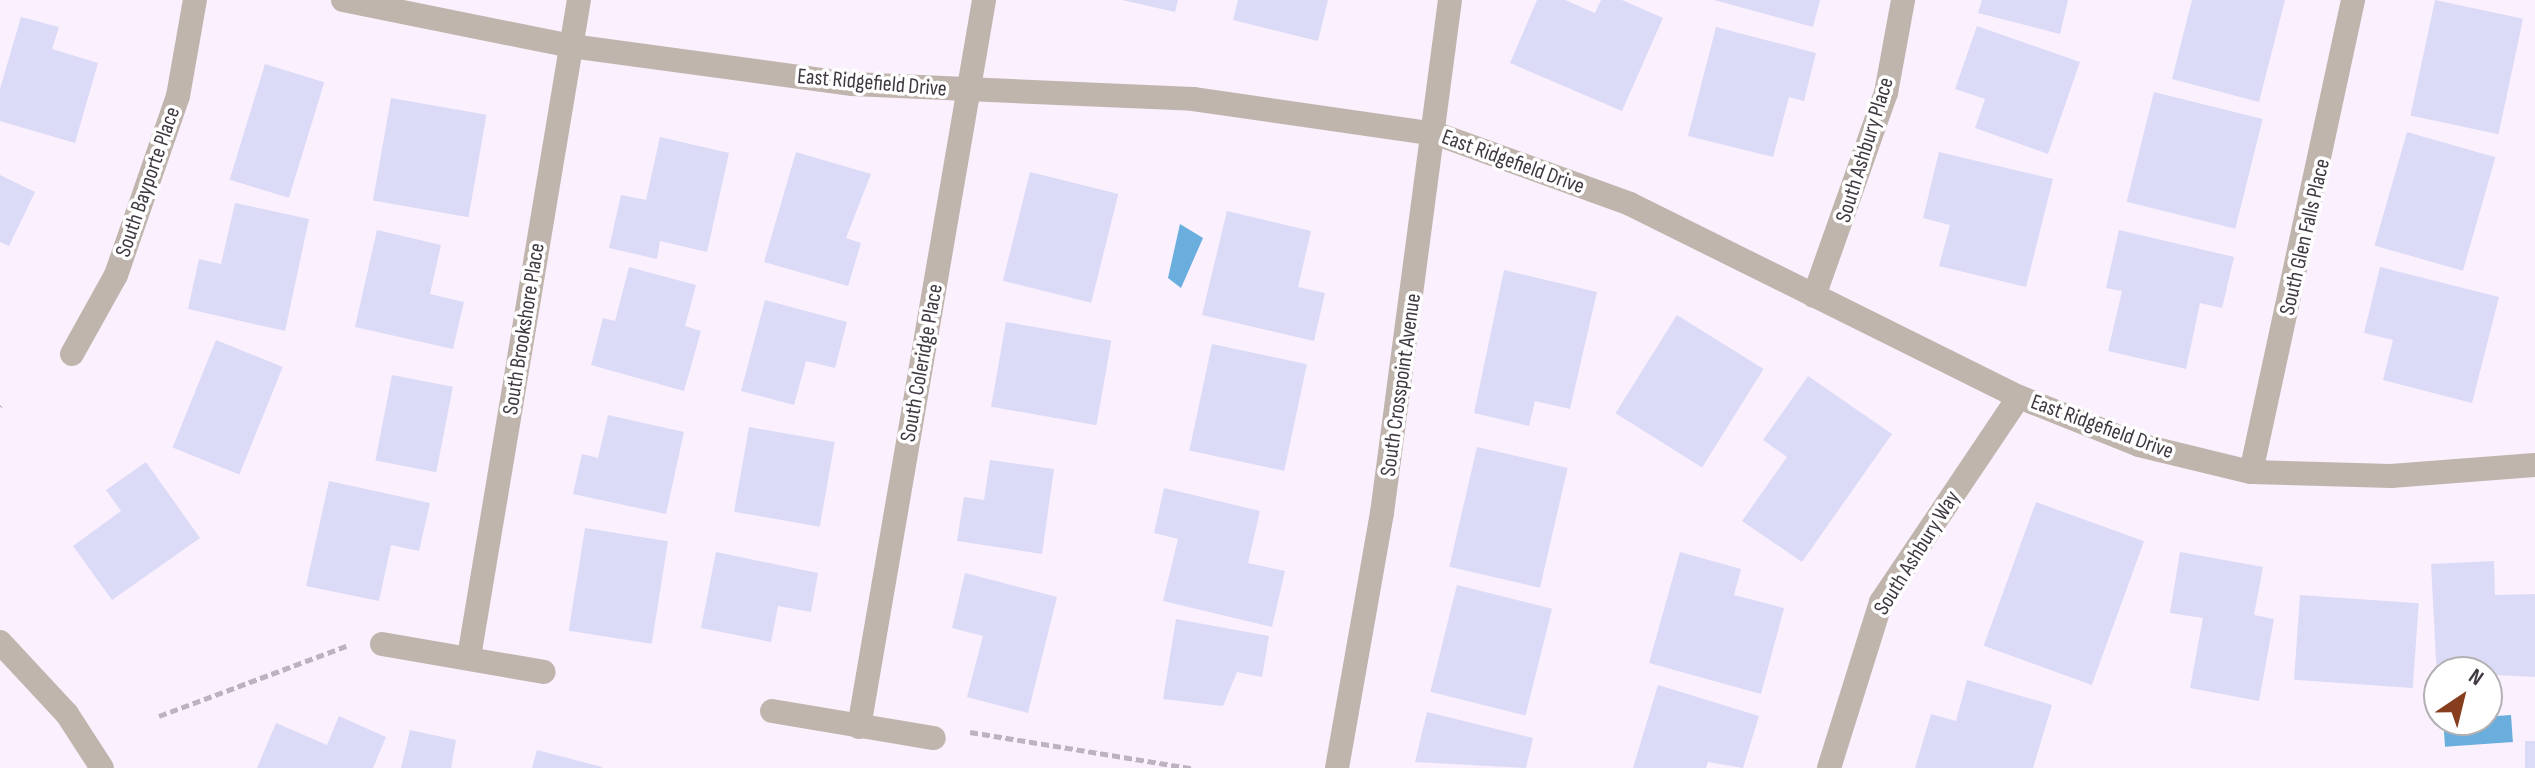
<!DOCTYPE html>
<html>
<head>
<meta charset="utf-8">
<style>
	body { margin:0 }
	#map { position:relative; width:2535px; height:768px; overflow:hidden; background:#fbf0fe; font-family:"Sofia Sans Condensed",sans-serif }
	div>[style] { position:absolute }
	.water>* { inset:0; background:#69aedd; transform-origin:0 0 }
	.building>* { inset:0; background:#dbdbf7; transform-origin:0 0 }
	.path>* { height:5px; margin-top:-2.5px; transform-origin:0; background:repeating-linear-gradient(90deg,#bdb3bf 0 8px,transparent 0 12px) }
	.minor>* { height:24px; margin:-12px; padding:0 12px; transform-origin:12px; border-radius:12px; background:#c0b5ad }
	span { translate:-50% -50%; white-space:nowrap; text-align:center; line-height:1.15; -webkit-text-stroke:7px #fff; paint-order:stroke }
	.street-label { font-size:22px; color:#403942 }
	.north { position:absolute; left:2423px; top:656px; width:80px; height:80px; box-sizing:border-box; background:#fff; border:2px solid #b3b0b3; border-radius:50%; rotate:35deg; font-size:22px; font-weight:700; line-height:32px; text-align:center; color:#403942 }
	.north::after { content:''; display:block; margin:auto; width:28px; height:36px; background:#863e1f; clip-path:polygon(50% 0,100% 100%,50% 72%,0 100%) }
</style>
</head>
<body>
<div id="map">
	<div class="water">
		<div style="clip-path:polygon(1180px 224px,1203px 238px,1181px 288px,1168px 278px)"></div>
		<div style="left:2511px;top:715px;width:27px;height:68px;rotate:86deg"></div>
	</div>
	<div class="building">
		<div style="clip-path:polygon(1122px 0,1178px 0,1175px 12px)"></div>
		<div style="clip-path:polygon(1238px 0,1328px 0,1318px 41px,1233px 20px)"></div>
		<div style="clip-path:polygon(1537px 0,1565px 0,1595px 13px,1601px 0,1622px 0,1663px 18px,1622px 111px,1510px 63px)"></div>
		<div style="clip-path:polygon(1714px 0,1820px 0,1813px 27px)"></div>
		<div style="clip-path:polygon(1982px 0,2068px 0,2060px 34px,1978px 13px)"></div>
		<div style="clip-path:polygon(2192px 0,2285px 0,2259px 102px,2172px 79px)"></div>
		<div style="left:2435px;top:0;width:90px;height:118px;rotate:12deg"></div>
		<div style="clip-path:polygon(21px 17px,59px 27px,52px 49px,98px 63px,75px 143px,0 121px,0 89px)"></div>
		<div style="clip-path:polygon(1977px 26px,2080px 62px,2048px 154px,1975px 128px,1985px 99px,1955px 89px)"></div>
		<div style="clip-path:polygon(1716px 27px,1816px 53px,1804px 101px,1789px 97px,1773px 157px,1688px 136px)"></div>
		<div style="left:265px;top:64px;width:62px;height:121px;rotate:17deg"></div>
		<div style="left:2154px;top:92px;width:112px;height:113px;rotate:14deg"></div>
		<div style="left:391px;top:98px;width:97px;height:104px;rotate:10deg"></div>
		<div style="left:2407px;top:132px;width:92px;height:118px;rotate:16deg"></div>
		<div style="clip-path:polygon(660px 137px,729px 153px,707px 252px,660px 241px,657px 259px,609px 248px,621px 195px,646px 200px)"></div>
		<div style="clip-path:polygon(796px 152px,871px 174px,846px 238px,861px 243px,848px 286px,764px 262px)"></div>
		<div style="clip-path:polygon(1939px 152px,2053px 179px,2026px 287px,1939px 266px,1950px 225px,1923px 218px)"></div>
		<div style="left:1030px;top:172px;width:91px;height:112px;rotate:14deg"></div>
		<div style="clip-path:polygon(0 175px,35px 192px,9px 246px,0 242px)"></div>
		<div style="clip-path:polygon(235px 203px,309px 219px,285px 331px,188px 309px,199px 259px,221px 264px)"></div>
		<div style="clip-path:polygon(1227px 211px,1311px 231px,1298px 287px,1325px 293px,1314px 341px,1202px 315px)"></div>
		<div style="clip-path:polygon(377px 230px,441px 245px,430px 294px,464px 302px,453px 349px,355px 327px)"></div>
		<div style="clip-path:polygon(2119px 230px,2234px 257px,2222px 308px,2200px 303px,2186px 369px,2108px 351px,2122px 291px,2106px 288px)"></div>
		<div style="clip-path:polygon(629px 267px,696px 285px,685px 326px,701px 331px,684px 391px,591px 365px,603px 318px,615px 321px)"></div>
		<div style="clip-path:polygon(2380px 267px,2499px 297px,2472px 403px,2383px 380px,2393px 340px,2364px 333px)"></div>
		<div style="clip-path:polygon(1504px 270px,1597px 292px,1570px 409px,1535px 401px,1529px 426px,1474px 413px)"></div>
		<div style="clip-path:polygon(765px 300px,847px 322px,835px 368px,806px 361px,794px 405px,741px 391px)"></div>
		<div style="left:1677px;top:315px;width:102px;height:116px;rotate:32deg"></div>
		<div style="left:1006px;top:322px;width:107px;height:86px;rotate:10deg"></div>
		<div style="left:216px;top:340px;width:72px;height:116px;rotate:22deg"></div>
		<div style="left:1212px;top:344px;width:97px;height:109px;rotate:12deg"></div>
		<div style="left:392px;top:375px;width:62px;height:87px;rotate:11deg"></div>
		<div style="clip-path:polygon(1808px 376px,1892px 434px,1802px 562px,1742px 521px,1787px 457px,1763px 440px)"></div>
		<div style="clip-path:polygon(608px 415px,684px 432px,666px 514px,573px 494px,582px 454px,598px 458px)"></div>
		<div style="left:749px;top:427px;width:87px;height:86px;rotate:10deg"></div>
		<div style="left:1477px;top:447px;width:93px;height:123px;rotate:13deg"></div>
		<div style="clip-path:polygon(990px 460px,1054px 469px,1042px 554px,957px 541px,964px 497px,984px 500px)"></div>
		<div style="clip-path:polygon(146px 462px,200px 538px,112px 600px,73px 546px,121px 511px,106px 490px)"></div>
		<div style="clip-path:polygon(329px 481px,430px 503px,419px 551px,391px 545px,379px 601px,306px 586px)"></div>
		<div style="clip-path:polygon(1164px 488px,1260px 511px,1248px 563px,1285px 571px,1272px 627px,1163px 601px,1178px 539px,1154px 533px)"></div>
		<div style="left:2036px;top:502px;width:115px;height:153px;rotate:20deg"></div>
		<div style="left:585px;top:528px;width:84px;height:104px;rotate:9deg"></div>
		<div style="clip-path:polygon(716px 552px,818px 573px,811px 612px,778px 606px,771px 642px,701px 628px)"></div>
		<div style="clip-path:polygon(1680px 552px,1741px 569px,1734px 595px,1784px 608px,1761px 694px,1649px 663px)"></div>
		<div style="clip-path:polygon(2180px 552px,2263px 567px,2254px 615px,2274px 619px,2259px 701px,2190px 688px,2203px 618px,2170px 613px)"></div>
		<div style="clip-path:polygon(2494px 561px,2495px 595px,2535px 594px,2535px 677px,2439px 672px,2437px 679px,2431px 564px)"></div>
		<div style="clip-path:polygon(965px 573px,1057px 597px,1028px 713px,967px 697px,983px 636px,952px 628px)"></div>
		<div style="left:1457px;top:585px;width:98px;height:110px;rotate:14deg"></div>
		<div style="left:2300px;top:595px;width:119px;height:85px;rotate:4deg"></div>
		<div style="clip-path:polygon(1176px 619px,1269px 636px,1262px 677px,1237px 672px,1223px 706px,1163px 699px)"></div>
		<div style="clip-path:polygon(1967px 680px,2052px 705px,2033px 768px,1915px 768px,1931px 714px,1956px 721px)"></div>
		<div style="clip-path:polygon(1658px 685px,1759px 716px,1743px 768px,1708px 762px,1706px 768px,1633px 768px)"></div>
		<div style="clip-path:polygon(1427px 712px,1533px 738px,1526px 768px,1415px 762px)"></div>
		<div style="clip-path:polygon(339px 716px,386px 737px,373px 768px,257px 768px,276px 723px,327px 745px)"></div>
		<div style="clip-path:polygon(410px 730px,456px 740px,451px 768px,401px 768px)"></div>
		<div style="left:2525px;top:741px;width:10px;height:27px"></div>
		<div style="clip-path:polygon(537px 750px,602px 767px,602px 768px,532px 768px)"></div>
	</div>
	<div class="path">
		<div style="left:0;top:406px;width:1px;rotate:-45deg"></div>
		<div style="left:159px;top:716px;width:203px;rotate:-20.5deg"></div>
		<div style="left:970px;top:732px;width:224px;rotate:9.3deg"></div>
	</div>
	<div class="minor">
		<div style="left:343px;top:0;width:233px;rotate:11.4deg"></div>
		<div style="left:571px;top:46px;width:284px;rotate:7.7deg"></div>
		<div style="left:852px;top:84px;width:341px;rotate:2.5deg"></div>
		<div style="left:1193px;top:99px;width:246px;rotate:8.2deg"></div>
		<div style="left:1437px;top:134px;width:205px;rotate:19.9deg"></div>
		<div style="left:1630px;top:204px;width:434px;rotate:26.4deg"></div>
		<div style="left:2019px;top:397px;width:129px;rotate:21.8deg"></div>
		<div style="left:2139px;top:445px;width:115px;rotate:13.6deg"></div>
		<div style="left:2251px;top:472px;width:140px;rotate:1.6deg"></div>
		<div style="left:2391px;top:476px;width:144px;rotate:-4.4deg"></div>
		<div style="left:1814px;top:296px;width:215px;rotate:-70.5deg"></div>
		<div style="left:1886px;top:93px;width:95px;rotate:-79.6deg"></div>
		<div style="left:72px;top:354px;width:90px;rotate:-60.9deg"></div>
		<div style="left:116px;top:275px;width:189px;rotate:-70.9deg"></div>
		<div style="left:178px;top:96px;width:97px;rotate:-80deg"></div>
		<div style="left:2251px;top:472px;width:483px;rotate:-77.8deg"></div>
		<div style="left:0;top:642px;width:98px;rotate:47.1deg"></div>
		<div style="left:67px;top:714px;width:64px;rotate:57.1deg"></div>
		<div style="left:382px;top:644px;width:164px;rotate:9.8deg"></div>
		<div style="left:469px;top:657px;width:666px;rotate:-80.5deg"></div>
		<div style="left:772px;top:711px;width:164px;rotate:9.5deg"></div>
		<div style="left:859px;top:727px;width:738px;rotate:-80.24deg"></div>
		<div style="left:1337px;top:768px;width:259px;rotate:-80deg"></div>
		<div style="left:1382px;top:513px;width:517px;rotate:-82.45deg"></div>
		<div style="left:1829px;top:768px;width:174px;rotate:-72.6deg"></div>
		<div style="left:1881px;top:602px;width:247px;rotate:-56.1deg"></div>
	</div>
	<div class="street-label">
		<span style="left:872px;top:83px;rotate:5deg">East Ridgefield Drive</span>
		<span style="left:1865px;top:150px;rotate:-73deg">South Ashbury Place</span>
		<span style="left:1513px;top:162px;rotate:20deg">East Ridgefield Drive</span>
		<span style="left:148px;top:182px;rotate:-71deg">South Bayporte Place</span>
		<span style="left:2305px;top:237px;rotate:-77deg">South Glen Falls Place</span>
		<span style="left:524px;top:329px;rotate:-81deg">South Brookshore Place</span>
		<span style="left:922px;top:363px;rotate:-80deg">South Coleridge Place</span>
		<span style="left:1401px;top:385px;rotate:-82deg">South Crosspoint Avenue</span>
		<span style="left:2102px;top:427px;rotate:20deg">East Ridgefield Drive</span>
		<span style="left:1917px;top:553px;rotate:-58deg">South Ashbury Way</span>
	</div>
	<div class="north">N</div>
</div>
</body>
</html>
